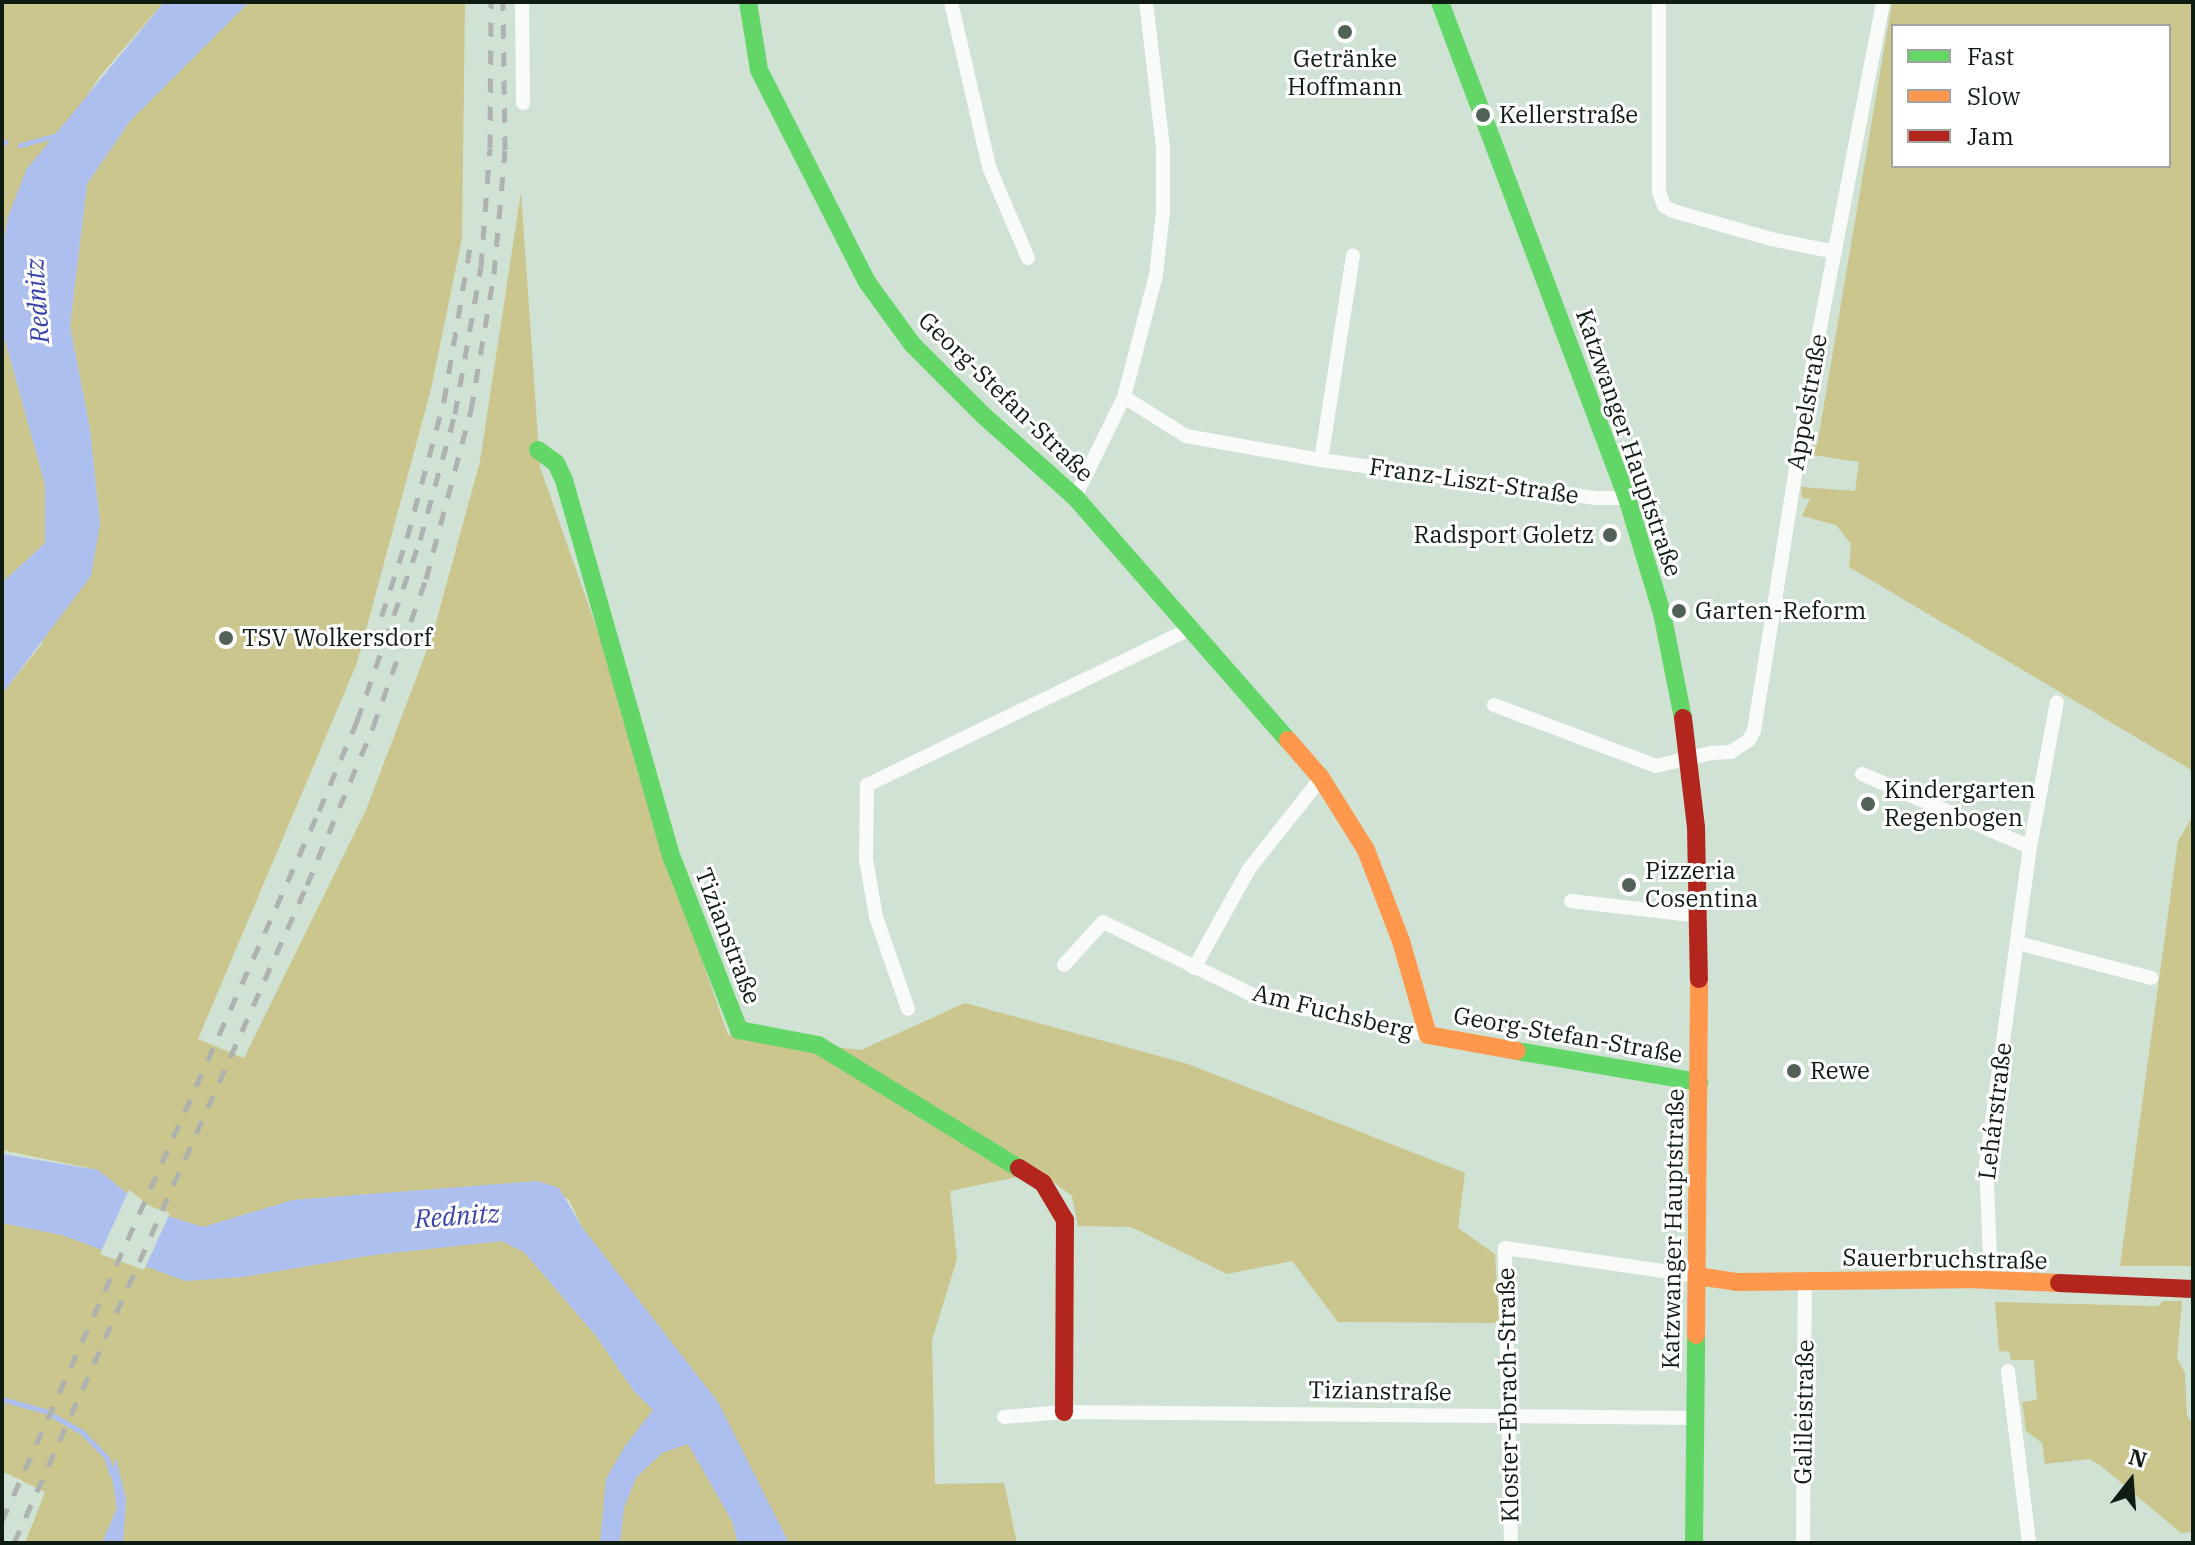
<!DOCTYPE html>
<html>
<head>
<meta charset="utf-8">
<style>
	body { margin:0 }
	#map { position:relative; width:2195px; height:1545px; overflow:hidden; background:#cfe2d3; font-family:"IBM Plex Serif",serif }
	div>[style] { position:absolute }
	.green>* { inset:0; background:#cbc58e }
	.water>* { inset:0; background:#acbfee }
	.pier>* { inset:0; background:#cfe2d3 }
	.stream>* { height:5px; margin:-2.5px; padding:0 2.5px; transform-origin:2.5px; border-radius:2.5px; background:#acbfee }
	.street>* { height:14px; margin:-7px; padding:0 7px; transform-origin:7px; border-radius:7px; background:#f8fbf8 }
	.fast>* { height:18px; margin:-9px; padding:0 9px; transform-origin:9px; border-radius:9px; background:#63d668 }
	.slow>* { height:18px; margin:-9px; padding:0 9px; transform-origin:9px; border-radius:9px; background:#ff974d }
	.jam>* { height:18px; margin:-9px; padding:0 9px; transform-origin:9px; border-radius:9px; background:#b3261e }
	.rail>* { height:5px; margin-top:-2.5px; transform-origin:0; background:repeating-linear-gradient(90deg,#afb3af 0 14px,transparent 0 28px) }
	.dots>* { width:22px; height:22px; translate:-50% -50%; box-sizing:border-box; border:4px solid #fff; border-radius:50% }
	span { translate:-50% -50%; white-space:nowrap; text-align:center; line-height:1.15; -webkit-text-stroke:6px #fff; paint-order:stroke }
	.poi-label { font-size:24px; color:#0f1c12 }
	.left { translate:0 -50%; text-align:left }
	.right { translate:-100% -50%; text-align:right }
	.street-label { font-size:24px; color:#0f1c12 }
	.water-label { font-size:26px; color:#3743ac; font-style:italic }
	.frame { position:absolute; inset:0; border:4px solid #0f1c12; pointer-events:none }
	.legend { position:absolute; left:1891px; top:24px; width:280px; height:144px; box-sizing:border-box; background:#fff; border:2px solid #9fa4a0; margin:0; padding:10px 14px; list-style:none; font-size:24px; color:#0f1c12 }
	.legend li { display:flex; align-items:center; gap:16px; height:40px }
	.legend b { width:40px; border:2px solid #9fa4a0 }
	.north { position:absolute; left:2091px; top:1441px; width:80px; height:80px; -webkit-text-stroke:6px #fff; paint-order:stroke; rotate:17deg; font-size:22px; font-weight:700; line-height:32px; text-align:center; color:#0f1c12 }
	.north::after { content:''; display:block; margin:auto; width:28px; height:36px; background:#0f1c12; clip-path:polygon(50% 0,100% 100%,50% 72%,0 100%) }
</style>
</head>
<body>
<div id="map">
	<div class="green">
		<div style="clip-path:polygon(2px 2px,164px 2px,100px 76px,8px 217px,2px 249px)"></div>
		<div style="clip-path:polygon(249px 2px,465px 2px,462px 238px,431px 389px,357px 663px,198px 1039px,244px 1058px,366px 810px,432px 637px,480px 461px,521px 192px,540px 467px,612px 672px,668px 861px,728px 1035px,861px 1050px,965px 1003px,1188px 1064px,1465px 1173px,1458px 1228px,1495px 1254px,1499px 1323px,1338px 1322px,1292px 1261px,1227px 1274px,1131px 1227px,1078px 1226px,1072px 1196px,1040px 1172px,950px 1191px,957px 1259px,932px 1340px,935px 1484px,1004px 1483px,1017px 1543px,789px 1543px,766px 1499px,582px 1227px,569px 1200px,538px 1181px,293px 1200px,203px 1227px,148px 1210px,98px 1170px,2px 1150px,2px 694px,41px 645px,100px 524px,90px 429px,70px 326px,87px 184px,130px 121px)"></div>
		<div style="clip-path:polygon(evenodd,1892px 2px,2193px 2px,2193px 771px,1849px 567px,1851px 544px,1836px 525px,1802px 516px,1810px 499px,1802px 498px,1801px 487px,1855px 491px,1859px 462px,1806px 454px,1807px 446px,1817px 446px,1892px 2px,1893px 26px,2169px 26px,2169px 166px,1893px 166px,1893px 26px)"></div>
		<div style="clip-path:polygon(2px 330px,45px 484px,45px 543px,2px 583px)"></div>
		<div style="clip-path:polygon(2193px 816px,2193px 1266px,2120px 1266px,2178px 841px)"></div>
		<div style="clip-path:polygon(2px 1223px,62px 1235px,185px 1281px,243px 1277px,373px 1255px,502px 1241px,525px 1253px,597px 1337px,633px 1390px,687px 1441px,732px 1521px,738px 1543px,123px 1543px,126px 1499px,116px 1459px,111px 1473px,117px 1508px,102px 1543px,25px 1543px,45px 1492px,2px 1471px)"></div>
		<div style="clip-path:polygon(2163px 1301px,2182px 1301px,2177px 1358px,2185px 1373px,2187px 1415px,2193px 1426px,2193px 1532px,2181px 1533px,2100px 1465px,2089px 1459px,2045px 1464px,2042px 1443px,2026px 1431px,2022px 1402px,2037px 1400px,2034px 1360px,2011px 1360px,2009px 1352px,1999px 1351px,1995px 1302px,2158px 1306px)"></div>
	</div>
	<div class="water">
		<div style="clip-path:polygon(164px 2px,249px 2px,130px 121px,87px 184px,70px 326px,90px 429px,100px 524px,91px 576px,2px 694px,2px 583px,45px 543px,45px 484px,2px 330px,2px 249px,8px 217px,26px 170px)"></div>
		<div style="clip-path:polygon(2px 1154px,98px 1170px,148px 1210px,203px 1227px,293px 1200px,538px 1181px,559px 1188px,582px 1227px,718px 1402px,789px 1543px,738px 1543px,732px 1521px,688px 1444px,662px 1453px,636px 1478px,624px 1508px,620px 1543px,600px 1543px,606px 1479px,625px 1446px,653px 1410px,633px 1390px,597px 1337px,525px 1253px,502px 1241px,373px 1255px,243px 1277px,185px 1281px,62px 1235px,2px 1223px)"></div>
		<div style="clip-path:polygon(116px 1458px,126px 1499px,123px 1543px,102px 1543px,117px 1508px,111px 1473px)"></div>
	</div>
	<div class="pier">
		<div style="clip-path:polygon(129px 1190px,150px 1206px,170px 1213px,144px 1270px,100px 1254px)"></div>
	</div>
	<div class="stream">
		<div style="left:2px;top:3px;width:1px;rotate:-45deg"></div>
		<div style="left:2px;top:144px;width:4px;rotate:-34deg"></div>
		<div style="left:20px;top:145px;width:38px;rotate:-15deg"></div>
		<div style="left:2px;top:1399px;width:45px;rotate:15.6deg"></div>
		<div style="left:45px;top:1411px;width:43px;rotate:29.6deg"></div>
		<div style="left:82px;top:1432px;width:36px;rotate:46deg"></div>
		<div style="left:107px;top:1458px;width:16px;rotate:75deg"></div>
	</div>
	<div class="street">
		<div style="left:522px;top:2px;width:101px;rotate:89.4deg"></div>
		<div style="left:951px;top:2px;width:169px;rotate:77deg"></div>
		<div style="left:989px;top:167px;width:99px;rotate:66.8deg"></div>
		<div style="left:1659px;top:2px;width:190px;rotate:90deg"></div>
		<div style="left:1659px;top:192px;width:15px;rotate:70deg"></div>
		<div style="left:1664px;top:206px;width:10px;rotate:29deg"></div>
		<div style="left:1673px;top:211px;width:102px;rotate:15.9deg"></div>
		<div style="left:1771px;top:239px;width:65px;rotate:11.5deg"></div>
		<div style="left:1124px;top:397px;width:73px;rotate:32.2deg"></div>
		<div style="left:1186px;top:436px;width:137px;rotate:10.1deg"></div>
		<div style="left:1321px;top:460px;width:276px;rotate:7.9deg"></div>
		<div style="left:1594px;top:498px;width:33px"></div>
		<div style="left:1321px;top:460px;width:207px;rotate:-81.1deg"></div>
		<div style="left:1075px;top:497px;width:111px;rotate:-63.9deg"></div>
		<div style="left:1124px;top:397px;width:126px;rotate:-75.3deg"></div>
		<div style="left:1156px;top:275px;width:63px;rotate:-83.7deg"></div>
		<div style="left:1163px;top:212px;width:64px;rotate:-90deg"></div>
		<div style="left:1163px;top:148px;width:147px;rotate:-96.6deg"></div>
		<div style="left:1494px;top:705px;width:173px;rotate:20.6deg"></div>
		<div style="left:1656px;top:766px;width:57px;rotate:-13.3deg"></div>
		<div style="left:1711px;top:753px;width:20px;rotate:-3deg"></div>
		<div style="left:1731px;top:752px;width:22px;rotate:-34deg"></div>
		<div style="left:1749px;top:740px;width:10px;rotate:-61deg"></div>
		<div style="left:1754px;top:731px;width:368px;rotate:-80.9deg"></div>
		<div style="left:1812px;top:368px;width:373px;rotate:-79deg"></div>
		<div style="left:1862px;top:774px;width:183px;rotate:23.5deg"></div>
		<div style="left:1571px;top:901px;width:130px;rotate:6.6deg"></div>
		<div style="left:2018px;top:943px;width:138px;rotate:14.7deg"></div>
		<div style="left:1064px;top:965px;width:58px;rotate:-47.8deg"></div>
		<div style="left:1103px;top:922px;width:176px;rotate:26deg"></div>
		<div style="left:1261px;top:999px;width:171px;rotate:12.2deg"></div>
		<div style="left:1194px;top:968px;width:113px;rotate:-60.9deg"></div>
		<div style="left:1249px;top:869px;width:116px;rotate:-51.6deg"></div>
		<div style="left:908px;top:1009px;width:97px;rotate:-109.2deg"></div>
		<div style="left:876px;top:917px;width:59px;rotate:-99.8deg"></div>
		<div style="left:866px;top:859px;width:74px;rotate:-89.2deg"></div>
		<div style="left:867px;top:785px;width:359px;rotate:-25.8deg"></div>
		<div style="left:1991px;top:1281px;width:117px;rotate:-92.4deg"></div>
		<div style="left:1986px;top:1164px;width:320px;rotate:-82.1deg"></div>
		<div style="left:2030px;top:847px;width:147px;rotate:-79.5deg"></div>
		<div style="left:2008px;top:1371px;width:173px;rotate:83deg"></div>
		<div style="left:1004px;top:1417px;width:60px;rotate:-4.8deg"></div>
		<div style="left:1064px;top:1412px;width:631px;rotate:0.54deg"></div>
		<div style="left:1511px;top:1543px;width:295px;rotate:-91.2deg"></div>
		<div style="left:1505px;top:1248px;width:194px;rotate:8.3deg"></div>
		<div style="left:1803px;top:1543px;width:262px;rotate:-89.6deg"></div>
	</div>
	<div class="fast">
		<div style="left:748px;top:2px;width:69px;rotate:80.8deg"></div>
		<div style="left:759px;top:70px;width:238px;rotate:63deg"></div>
		<div style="left:867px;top:282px;width:77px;rotate:54deg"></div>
		<div style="left:912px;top:344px;width:102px;rotate:45deg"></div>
		<div style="left:984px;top:416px;width:122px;rotate:41.7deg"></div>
		<div style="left:1075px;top:497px;width:323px;rotate:48.8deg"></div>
		<div style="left:1440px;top:2px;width:530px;rotate:69.34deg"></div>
		<div style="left:1627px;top:498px;width:120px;rotate:73.1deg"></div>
		<div style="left:1662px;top:613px;width:107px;rotate:78.7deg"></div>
		<div style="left:538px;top:450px;width:22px;rotate:36deg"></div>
		<div style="left:556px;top:463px;width:19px;rotate:65deg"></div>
		<div style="left:564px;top:480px;width:393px;rotate:74.1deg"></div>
		<div style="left:672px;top:858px;width:185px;rotate:68.7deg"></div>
		<div style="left:739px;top:1030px;width:80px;rotate:10.8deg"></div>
		<div style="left:818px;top:1045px;width:236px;rotate:31.5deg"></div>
		<div style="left:1517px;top:1051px;width:185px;rotate:9.7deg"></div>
		<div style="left:1694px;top:1543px;width:208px;rotate:-89.4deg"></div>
	</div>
	<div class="slow">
		<div style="left:1288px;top:740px;width:50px;rotate:49deg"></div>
		<div style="left:1321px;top:778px;width:85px;rotate:58deg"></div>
		<div style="left:1366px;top:850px;width:97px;rotate:69deg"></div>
		<div style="left:1401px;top:941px;width:98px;rotate:74deg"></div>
		<div style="left:1428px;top:1035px;width:90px;rotate:10.2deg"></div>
		<div style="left:1697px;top:1276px;width:40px;rotate:8.5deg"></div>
		<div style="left:1737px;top:1282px;width:231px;rotate:-0.7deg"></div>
		<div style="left:1968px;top:1279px;width:91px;rotate:2.5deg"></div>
		<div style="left:1696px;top:1335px;width:356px;rotate:-89.5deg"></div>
	</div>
	<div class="jam">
		<div style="left:1683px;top:718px;width:110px;rotate:83.2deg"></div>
		<div style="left:1696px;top:827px;width:152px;rotate:88.9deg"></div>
		<div style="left:1019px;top:1168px;width:28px;rotate:32deg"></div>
		<div style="left:1043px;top:1183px;width:43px;rotate:59.3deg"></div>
		<div style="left:1065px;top:1220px;width:192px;rotate:90.3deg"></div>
		<div style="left:2059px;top:1283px;width:134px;rotate:2.6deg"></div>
	</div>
	<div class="rail">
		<div style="left:373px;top:643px;width:110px;rotate:-72.1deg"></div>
		<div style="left:407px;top:538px;width:142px;rotate:-74.9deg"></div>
		<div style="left:444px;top:401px;width:167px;rotate:-80.4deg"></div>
		<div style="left:2px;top:1521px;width:778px;rotate:-65.94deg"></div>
		<div style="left:319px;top:811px;width:98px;rotate:-67.1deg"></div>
		<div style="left:357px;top:721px;width:192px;rotate:-70.8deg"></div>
		<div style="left:420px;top:540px;width:131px;rotate:-74.5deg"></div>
		<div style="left:455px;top:414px;width:149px;rotate:-80deg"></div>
		<div style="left:481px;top:267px;width:119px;rotate:-85.7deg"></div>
		<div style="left:490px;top:148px;width:146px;rotate:-89.6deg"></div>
		<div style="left:14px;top:1543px;width:720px;rotate:-66deg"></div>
		<div style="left:307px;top:885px;width:171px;rotate:-67.3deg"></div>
		<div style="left:373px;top:727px;width:157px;rotate:-70.3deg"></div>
		<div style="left:426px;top:579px;width:175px;rotate:-75.1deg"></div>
		<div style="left:471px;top:410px;width:138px;rotate:-80.4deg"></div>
		<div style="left:494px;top:274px;width:124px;rotate:-84.9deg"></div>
		<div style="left:505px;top:150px;width:148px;rotate:-90.8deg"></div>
	</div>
	<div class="dots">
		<div style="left:1345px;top:32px;background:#526156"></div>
		<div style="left:1483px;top:115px;background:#526156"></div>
		<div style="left:1610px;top:535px;background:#526156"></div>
		<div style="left:1679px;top:611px;background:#526156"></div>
		<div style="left:226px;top:638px;background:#526156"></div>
		<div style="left:1868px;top:804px;background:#526156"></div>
		<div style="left:1629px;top:885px;background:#526156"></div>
		<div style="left:1794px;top:1071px;background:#526156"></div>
	</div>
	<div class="poi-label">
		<span style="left:1345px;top:73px">Getränke<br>Hoffmann</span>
		<span class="left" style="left:1499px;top:115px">Kellerstraße</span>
		<span class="right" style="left:1594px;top:535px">Radsport Goletz</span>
		<span class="left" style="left:1695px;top:611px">Garten-Reform</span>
		<span class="left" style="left:242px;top:638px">TSV Wolkersdorf</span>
		<span class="left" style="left:1884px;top:804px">Kindergarten<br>Regenbogen</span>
		<span class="left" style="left:1645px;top:885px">Pizzeria<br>Cosentina</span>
		<span class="left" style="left:1810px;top:1071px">Rewe</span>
	</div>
	<div class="street-label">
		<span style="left:1006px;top:397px;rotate:44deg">Georg-Stefan-Straße</span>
		<span style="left:1807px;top:402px;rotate:-80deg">Appelstraße</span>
		<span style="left:1629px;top:443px;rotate:71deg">Katzwanger Hauptstraße</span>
		<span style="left:1474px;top:481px;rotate:8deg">Franz-Liszt-Straße</span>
		<span style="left:728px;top:936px;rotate:69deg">Tizianstraße</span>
		<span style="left:1333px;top:1012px;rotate:14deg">Am Fuchsberg</span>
		<span style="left:1568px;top:1035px;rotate:10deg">Georg-Stefan-Straße</span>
		<span style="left:1995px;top:1111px;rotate:-83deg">Lehárstraße</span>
		<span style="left:1673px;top:1229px;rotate:-89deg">Katzwanger Hauptstraße</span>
		<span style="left:1945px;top:1259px;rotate:1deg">Sauerbruchstraße</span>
		<span style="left:1380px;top:1391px;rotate:1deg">Tizianstraße</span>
		<span style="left:1508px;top:1395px;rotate:-91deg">Kloster-Ebrach-Straße</span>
		<span style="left:1804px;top:1412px;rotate:-89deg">Galileistraße</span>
	</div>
	<div class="water-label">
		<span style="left:37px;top:301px;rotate:-94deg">Rednitz</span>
		<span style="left:457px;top:1216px;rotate:-4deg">Rednitz</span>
	</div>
	<div class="frame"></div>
	<ul class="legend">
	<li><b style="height:10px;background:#63d668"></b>Fast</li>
	<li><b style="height:10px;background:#ff974d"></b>Slow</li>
	<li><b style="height:10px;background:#b3261e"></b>Jam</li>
	</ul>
	<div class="north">N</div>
</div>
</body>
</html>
